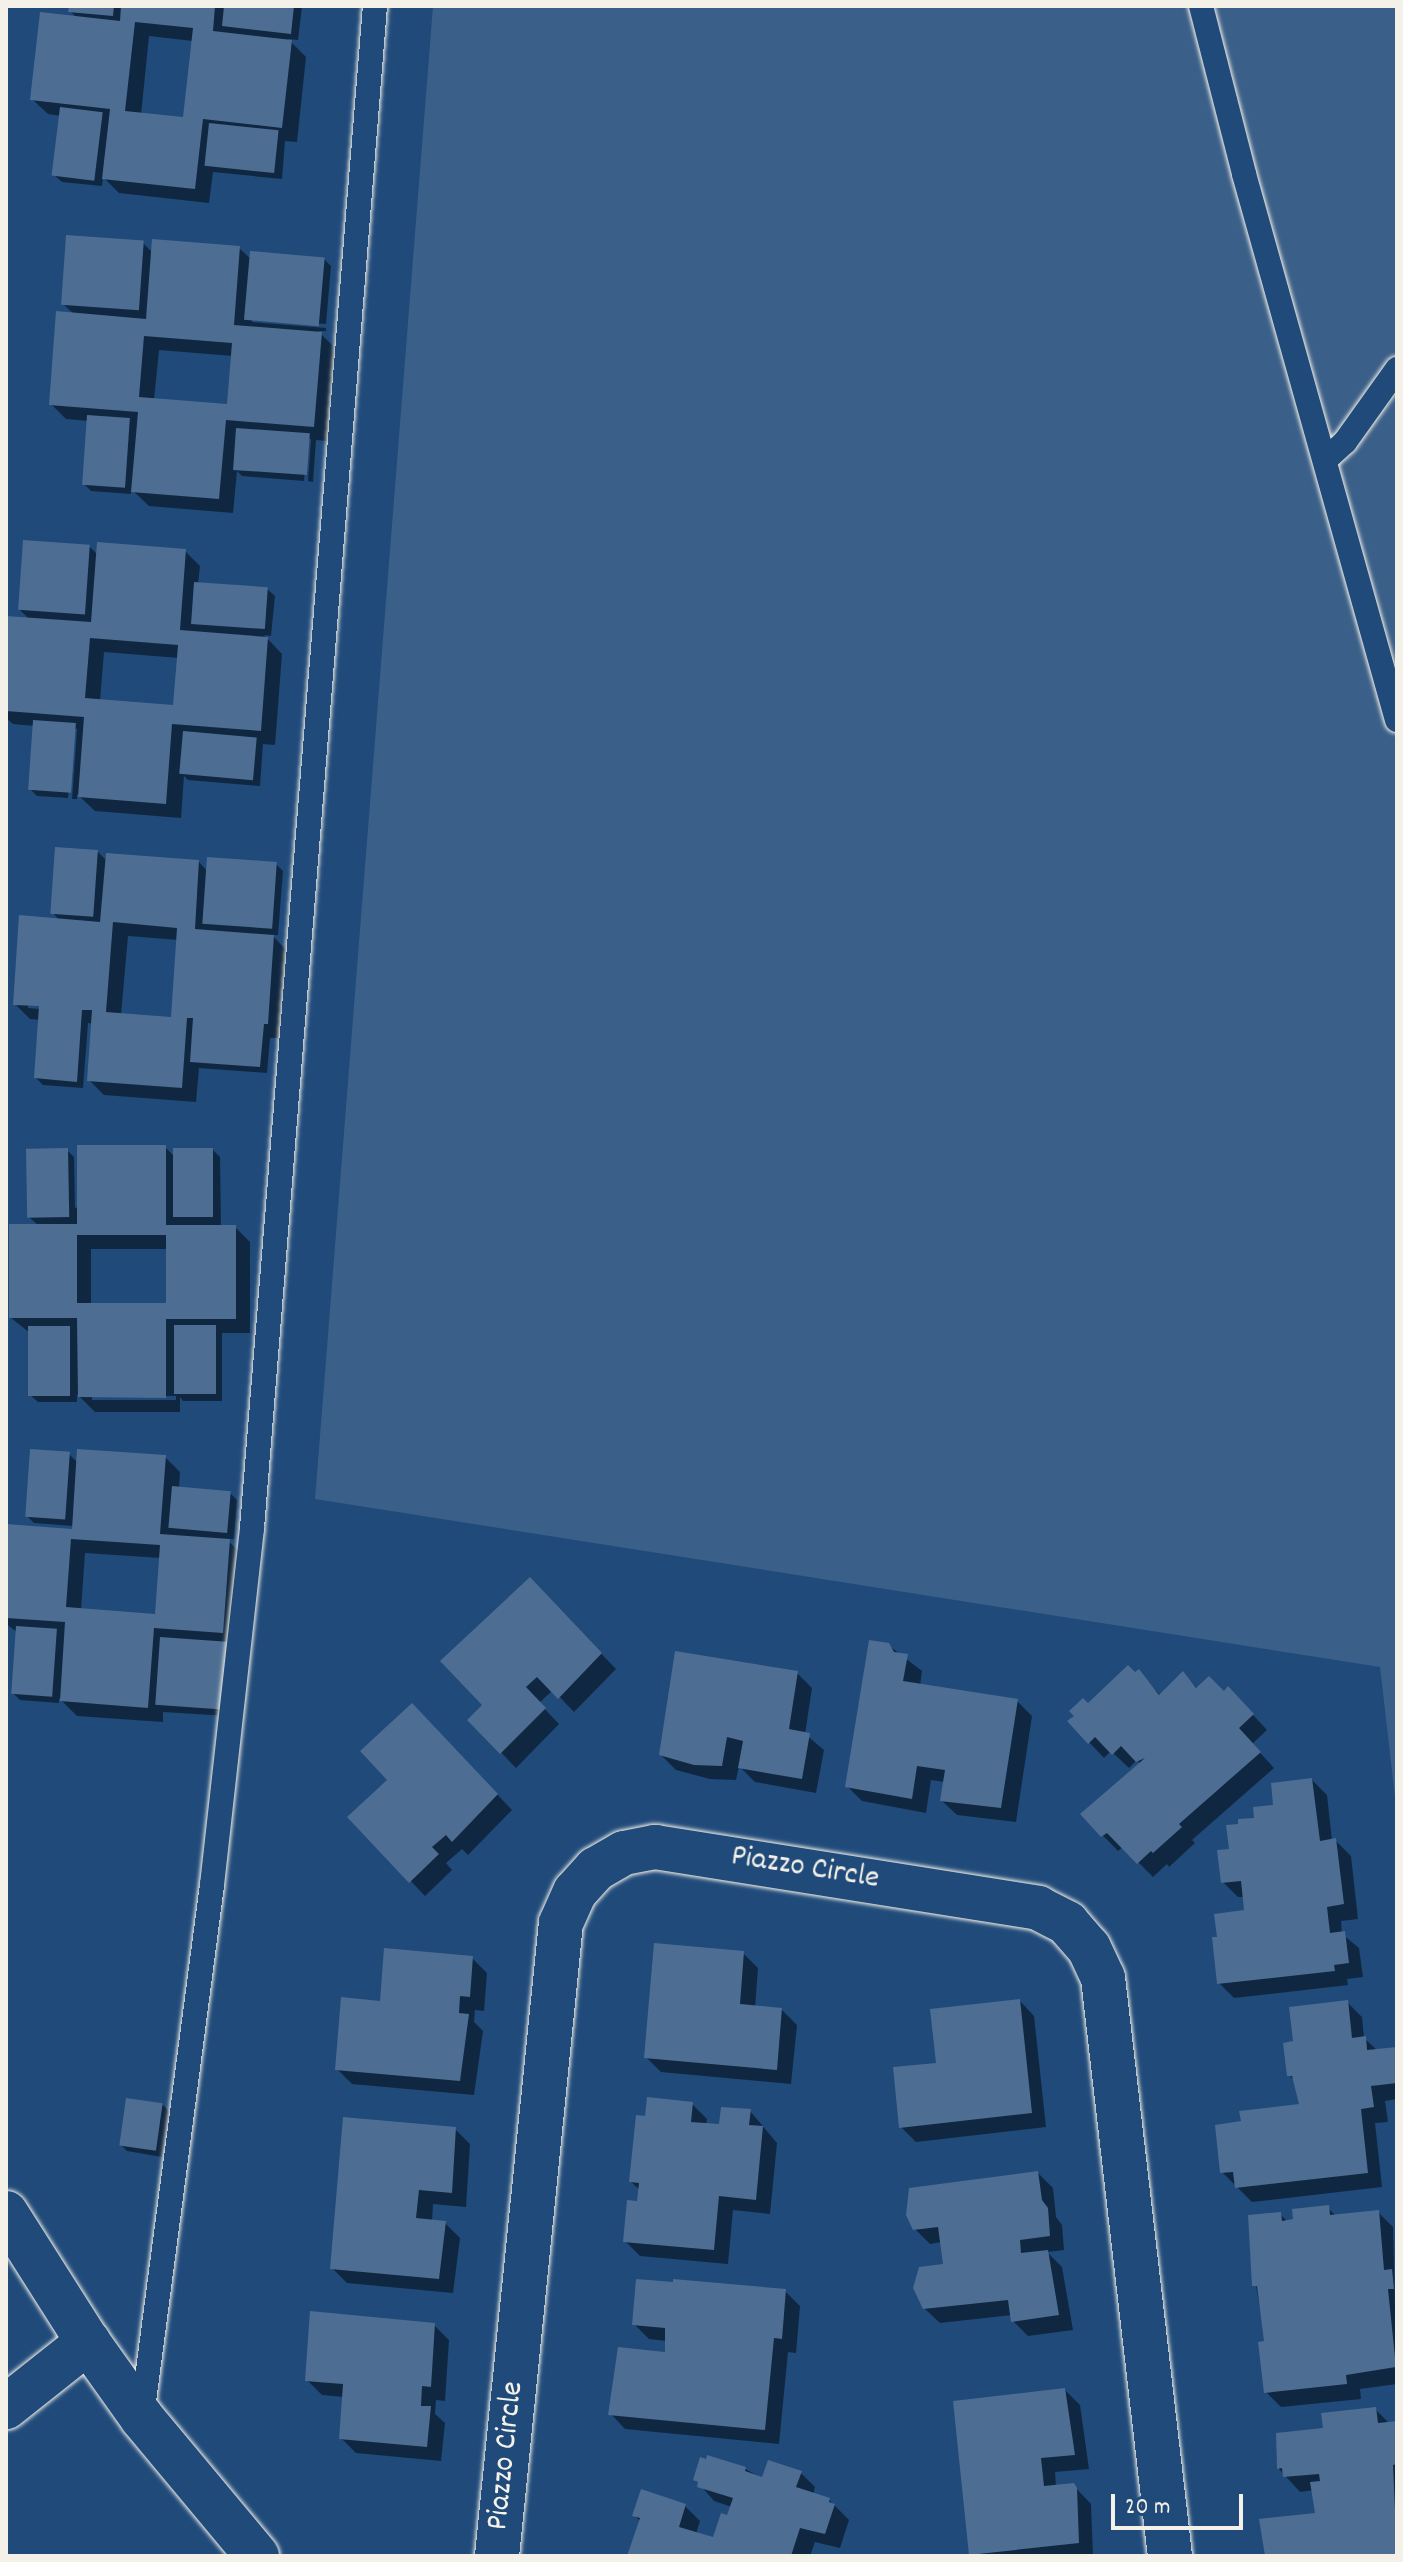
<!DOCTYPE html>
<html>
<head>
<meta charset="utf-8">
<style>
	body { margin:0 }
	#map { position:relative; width:1403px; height:2562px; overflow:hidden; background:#1f4a7a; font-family:Dekko,sans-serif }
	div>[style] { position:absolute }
	.green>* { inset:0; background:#3a5f88 }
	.shadow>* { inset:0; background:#0007 }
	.building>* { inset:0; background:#4d6e92; transform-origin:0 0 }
	.roads { filter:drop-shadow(0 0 2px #f4f1e8) drop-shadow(0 0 2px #f4f1e8) }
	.lane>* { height:24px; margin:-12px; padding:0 12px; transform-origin:12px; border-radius:12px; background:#1f4a7a }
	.street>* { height:44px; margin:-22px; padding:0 22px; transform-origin:22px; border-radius:22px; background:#1f4a7a }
	.secondary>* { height:44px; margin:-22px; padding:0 22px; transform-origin:22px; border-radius:22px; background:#1f4a7a }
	span { translate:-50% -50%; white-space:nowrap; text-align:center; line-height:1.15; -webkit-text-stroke:8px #1f4a7a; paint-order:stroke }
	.street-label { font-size:32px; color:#f4f1e8 }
	.frame { position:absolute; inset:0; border:8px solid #f4f1e8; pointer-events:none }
	.scale { position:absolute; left:1111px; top:2494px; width:132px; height:36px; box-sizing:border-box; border:4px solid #f4f1e8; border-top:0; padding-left:10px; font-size:24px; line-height:28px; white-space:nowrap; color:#f4f1e8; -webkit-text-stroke:6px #1f4a7a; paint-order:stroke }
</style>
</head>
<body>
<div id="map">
	<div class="green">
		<div style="clip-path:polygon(433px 6px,1397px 6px,1397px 1814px,1380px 1667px,315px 1499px)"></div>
	</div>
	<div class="shadow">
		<div style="clip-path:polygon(evenodd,71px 6px,302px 6px,298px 40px,288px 39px,306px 57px,297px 142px,285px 141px,282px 179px,213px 172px,209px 203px,119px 193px,103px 177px,102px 186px,62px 182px,54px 175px,61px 116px,48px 114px,33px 100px,77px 18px,70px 11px,71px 6px,149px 36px,193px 41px,185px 119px,141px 115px,149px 36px)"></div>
		<div style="clip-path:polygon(evenodd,143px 243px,153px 253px,239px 248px,252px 260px,324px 259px,331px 266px,326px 324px,252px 318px,252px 322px,326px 328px,326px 331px,318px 331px,336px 349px,328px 441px,316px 440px,313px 482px,308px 481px,311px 439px,307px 439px,304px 481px,242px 476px,237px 471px,233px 513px,149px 506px,131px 489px,131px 494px,91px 491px,84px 484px,89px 421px,66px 419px,51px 404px,74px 314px,63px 304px,143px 243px,159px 350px,233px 356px,229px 406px,154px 400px,159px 350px)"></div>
		<div style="clip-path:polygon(evenodd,90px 547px,98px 555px,185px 551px,200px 566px,198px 584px,267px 589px,275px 596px,271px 636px,264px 635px,282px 654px,275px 745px,263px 744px,260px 786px,188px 780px,184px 776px,181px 818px,95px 811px,77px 794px,77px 799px,72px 799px,77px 729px,73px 729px,68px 798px,37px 796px,30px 789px,35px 726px,13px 724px,6px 718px,6px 618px,30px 620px,20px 610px,90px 547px,104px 652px,179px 658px,175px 707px,100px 701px,104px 652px)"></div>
		<div style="clip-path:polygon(evenodd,98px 852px,107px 861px,199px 862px,208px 872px,276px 864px,283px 871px,278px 935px,272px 935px,288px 952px,282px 1038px,270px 1038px,267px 1073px,199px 1068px,196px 1102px,104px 1095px,89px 1080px,93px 1024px,88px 1023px,83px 1088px,43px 1085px,36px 1078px,40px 1020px,30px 1019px,15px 1004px,60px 921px,53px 913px,98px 852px,128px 936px,179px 940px,173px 1019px,121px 1015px,128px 936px,98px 852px,28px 1004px,49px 1006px,49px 1010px,28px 1008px,28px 1004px)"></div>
		<div style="clip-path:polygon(evenodd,165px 1147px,175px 1157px,213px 1150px,220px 1157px,221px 1227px,235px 1227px,250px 1242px,250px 1333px,222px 1333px,222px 1401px,183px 1401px,180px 1397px,180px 1412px,95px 1412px,77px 1394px,77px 1402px,38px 1402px,30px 1395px,30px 1333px,11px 1318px,39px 1226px,29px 1217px,67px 1150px,74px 1157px,75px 1208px,79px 1207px,165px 1147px,91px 1249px,168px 1249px,168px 1305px,91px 1305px,91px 1249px,165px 1147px,92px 1396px,176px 1396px,176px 1400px,92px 1400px,92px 1396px)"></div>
		<div style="clip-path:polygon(evenodd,69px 1454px,78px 1463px,165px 1457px,180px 1472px,179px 1488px,230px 1493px,237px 1500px,234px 1539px,226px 1539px,244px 1556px,228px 1716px,163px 1712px,163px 1722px,77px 1716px,59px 1698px,59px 1703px,20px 1700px,13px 1693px,17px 1632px,6px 1624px,6px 1526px,74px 1531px,74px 1526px,34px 1523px,27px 1516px,69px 1454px,85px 1553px,161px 1558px,157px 1616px,81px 1610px,85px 1553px)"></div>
		<div style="clip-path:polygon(544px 1594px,616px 1669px,574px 1712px,553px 1690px,539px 1703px,559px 1724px,516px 1768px,470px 1720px,485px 1705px)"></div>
		<div style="clip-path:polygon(888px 1645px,922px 1671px,920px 1686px,1017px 1701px,1032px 1716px,1016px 1822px,957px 1815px,942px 1801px,945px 1782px,931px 1780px,926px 1813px,862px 1801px,847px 1786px)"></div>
		<div style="clip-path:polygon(1139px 1672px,1161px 1696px,1183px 1674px,1198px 1689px,1224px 1693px,1243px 1704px,1267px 1730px,1252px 1744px,1274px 1768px,1192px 1840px,1195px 1843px,1169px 1867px,1167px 1864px,1153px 1877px,1123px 1847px,1118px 1851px,1083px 1815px,1141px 1764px,1137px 1760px,1129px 1768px,1111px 1751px,1104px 1758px,1070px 1722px,1088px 1705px)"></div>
		<div style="clip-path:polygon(797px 1673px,812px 1688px,805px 1734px,824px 1750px,816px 1793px,755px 1782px,739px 1766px,736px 1780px,710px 1779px,676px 1770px,661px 1755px)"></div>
		<div style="clip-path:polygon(427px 1720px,512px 1810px,468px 1855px,462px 1849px,446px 1863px,452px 1870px,425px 1896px,350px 1817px,390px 1780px)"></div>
		<div style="clip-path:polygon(1312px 1780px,1327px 1795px,1332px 1841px,1336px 1841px,1351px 1856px,1358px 1919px,1341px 1921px,1342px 1934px,1359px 1948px,1363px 1977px,1347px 1979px,1348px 1985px,1234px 1998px,1219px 1983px,1219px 1939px,1246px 1912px,1245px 1897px,1238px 1897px,1223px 1882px,1231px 1850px,1256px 1820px)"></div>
		<div style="clip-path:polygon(743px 1953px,758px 1968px,755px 2008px,782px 2010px,797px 2025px,791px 2084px,661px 2072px,646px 2057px)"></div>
		<div style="clip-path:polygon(472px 1958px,487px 1973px,484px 2011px,475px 2010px,474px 2022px,483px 2031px,474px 2095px,352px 2084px,337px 2069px,381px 2003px)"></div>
		<div style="clip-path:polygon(1020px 2001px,1034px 2016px,1046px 2127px,916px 2142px,901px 2127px,938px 2065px)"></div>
		<div style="clip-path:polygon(1347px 2002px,1362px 2017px,1364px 2038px,1378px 2051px,1397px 2049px,1397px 2099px,1385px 2101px,1388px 2122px,1375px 2123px,1382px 2187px,1252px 2202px,1222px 2172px,1243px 2123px,1301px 2106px,1296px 2082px,1289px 2075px,1296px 2043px)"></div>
		<div style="clip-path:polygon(692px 2104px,707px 2119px,706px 2125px,721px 2127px,750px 2111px,777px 2143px,770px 2214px,733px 2210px,728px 2264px,640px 2256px,625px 2241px,639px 2203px,640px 2190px,631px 2182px,647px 2118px)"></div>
		<div style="clip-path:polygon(163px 2105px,170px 2112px,162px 2157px,127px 2151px,120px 2144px)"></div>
		<div style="clip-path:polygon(455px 2129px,470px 2144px,466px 2207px,433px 2204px,432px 2222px,445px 2223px,460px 2238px,453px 2293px,347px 2283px,332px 2268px)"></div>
		<div style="clip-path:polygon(1038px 2173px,1053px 2188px,1056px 2217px,1062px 2225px,1064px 2250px,1047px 2252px,1062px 2267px,1073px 2330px,1028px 2336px,1013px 2321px,1012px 2315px,940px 2323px,924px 2308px,945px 2266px,942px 2242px,930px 2244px,915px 2229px)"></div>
		<div style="clip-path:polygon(1328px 2208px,1337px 2217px,1378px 2212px,1393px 2227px,1397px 2384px,1360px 2389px,1361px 2399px,1281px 2407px,1266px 2392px,1266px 2343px,1250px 2251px,1280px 2214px,1288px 2222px)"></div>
		<div style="clip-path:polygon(785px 2291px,800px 2306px,796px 2353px,788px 2352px,779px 2444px,625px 2429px,611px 2414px,668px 2354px,667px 2341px,649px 2339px,634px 2324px)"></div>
		<div style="clip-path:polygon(434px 2325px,449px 2340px,445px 2401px,436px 2400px,435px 2414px,445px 2423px,441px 2461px,356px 2453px,341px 2438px,344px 2397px,322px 2395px,307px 2380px)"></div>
		<div style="clip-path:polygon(1065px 2390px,1080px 2405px,1089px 2469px,1055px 2472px,1056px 2486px,1073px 2485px,1091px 2504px,1093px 2556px,973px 2556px,971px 2554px)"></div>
		<div style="clip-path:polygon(1375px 2409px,1390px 2424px,1397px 2423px,1397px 2556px,1266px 2556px,1318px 2515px,1314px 2490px,1300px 2492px,1279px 2469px,1278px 2435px,1325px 2430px)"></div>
		<div style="clip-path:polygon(745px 2469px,764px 2479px,800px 2472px,815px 2487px,813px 2495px,829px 2500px,849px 2520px,840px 2548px,815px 2542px,810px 2556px,630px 2556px,641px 2522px,634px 2515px,685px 2506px,700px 2521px,696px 2534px,714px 2540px,732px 2507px,714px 2501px,695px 2479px)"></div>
	</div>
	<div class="building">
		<div style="clip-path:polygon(69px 6px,114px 6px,113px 16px,68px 12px)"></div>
		<div style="clip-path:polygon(evenodd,121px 6px,215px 6px,213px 31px,292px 40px,282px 128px,203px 119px,195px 189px,102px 179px,110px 109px,30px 100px,40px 12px,120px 21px,121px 6px,135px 22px,193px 28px,183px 117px,125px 111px,135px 22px)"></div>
		<div style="clip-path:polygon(224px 6px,294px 6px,291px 34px,222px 26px)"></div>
		<div style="left:60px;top:107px;width:43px;height:69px;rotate:7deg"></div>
		<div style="left:209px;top:123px;width:70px;height:43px;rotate:6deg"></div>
		<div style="left:66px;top:235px;width:78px;height:70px;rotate:4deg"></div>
		<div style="clip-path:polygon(evenodd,152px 239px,240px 246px,234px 325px,322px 332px,314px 427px,226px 420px,219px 499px,131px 492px,138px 412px,49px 405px,56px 311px,146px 319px,152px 239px,144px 336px,232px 343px,227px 404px,139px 397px,144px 336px)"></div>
		<div style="left:250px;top:251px;width:75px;height:69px;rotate:5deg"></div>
		<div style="left:87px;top:415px;width:43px;height:70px;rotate:4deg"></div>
		<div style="left:236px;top:428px;width:74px;height:42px;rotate:4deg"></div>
		<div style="left:23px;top:540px;width:67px;height:70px;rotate:4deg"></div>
		<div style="clip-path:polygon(evenodd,97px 542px,186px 549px,180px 630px,268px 637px,261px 731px,172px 724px,166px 804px,78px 797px,84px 717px,6px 711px,6px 616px,91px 622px,97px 542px,90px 638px,178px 645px,173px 705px,85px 698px,90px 638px)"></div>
		<div style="left:194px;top:582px;width:74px;height:42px;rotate:4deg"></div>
		<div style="left:33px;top:720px;width:43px;height:70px;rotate:4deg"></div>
		<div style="left:183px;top:731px;width:74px;height:43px;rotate:5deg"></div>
		<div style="left:55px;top:847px;width:43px;height:67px;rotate:4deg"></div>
		<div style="clip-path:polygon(evenodd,106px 853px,199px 860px,195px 929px,274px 935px,268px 1024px,264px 1024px,260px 1067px,190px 1062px,193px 1018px,187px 1018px,182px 1088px,87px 1081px,92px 1010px,82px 1010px,77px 1082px,34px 1078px,39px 1006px,13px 1005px,19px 915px,100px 922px,106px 853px,113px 922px,177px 928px,171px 1017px,106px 1012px,113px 922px)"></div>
		<div style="left:207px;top:857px;width:70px;height:67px;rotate:4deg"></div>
		<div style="clip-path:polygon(evenodd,77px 1145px,166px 1145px,166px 1225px,236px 1225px,236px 1319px,166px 1319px,166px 1398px,78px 1397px,77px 1318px,9px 1318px,9px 1224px,77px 1224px,77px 1145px,77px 1235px,166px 1235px,166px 1303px,77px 1303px,77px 1235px)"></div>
		<div style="left:68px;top:1148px;width:69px;height:42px;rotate:89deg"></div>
		<div style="left:173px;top:1148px;width:40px;height:69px"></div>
		<div style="left:174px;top:1325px;width:42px;height:69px"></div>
		<div style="left:28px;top:1326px;width:42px;height:70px"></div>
		<div style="left:30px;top:1449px;width:40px;height:68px;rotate:4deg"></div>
		<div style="clip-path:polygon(evenodd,77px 1449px,166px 1455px,160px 1534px,230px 1539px,223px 1633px,154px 1628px,148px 1708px,60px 1701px,65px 1622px,6px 1618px,6px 1524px,72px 1529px,77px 1449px,71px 1539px,160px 1545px,155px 1614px,66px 1607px,71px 1539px)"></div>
		<div style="left:172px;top:1486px;width:59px;height:42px;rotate:5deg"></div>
		<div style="clip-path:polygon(530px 1577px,602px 1653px,558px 1699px,537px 1677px,526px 1687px,546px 1708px,500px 1754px,467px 1720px,482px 1705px,440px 1661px)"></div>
		<div style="left:16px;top:1626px;width:41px;height:68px;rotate:4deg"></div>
		<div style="left:160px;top:1637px;width:67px;height:68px;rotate:4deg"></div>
		<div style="clip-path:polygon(869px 1640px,889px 1643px,894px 1652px,908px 1654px,903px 1681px,1018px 1699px,1001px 1808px,940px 1801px,945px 1770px,917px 1766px,912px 1799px,845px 1787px)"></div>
		<div style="clip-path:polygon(675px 1651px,798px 1671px,789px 1729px,810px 1733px,802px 1779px,738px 1768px,743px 1741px,727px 1737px,722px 1766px,694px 1765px,659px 1755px)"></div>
		<div style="clip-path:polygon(1128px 1665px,1135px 1672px,1139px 1669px,1159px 1695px,1183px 1671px,1196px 1688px,1209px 1676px,1224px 1691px,1228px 1686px,1254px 1714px,1239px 1728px,1261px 1752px,1179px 1824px,1182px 1827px,1153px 1853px,1151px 1851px,1137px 1864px,1107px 1833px,1101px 1837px,1080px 1814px,1145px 1758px,1136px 1762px,1121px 1746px,1112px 1755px,1095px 1737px,1088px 1744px,1067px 1721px,1074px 1716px,1069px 1711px,1083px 1698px,1088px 1703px)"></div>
		<div style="clip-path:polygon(412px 1703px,498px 1794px,452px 1842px,446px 1835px,432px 1847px,439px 1854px,409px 1883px,347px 1817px,387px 1780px,360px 1751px)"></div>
		<div style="clip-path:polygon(1312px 1778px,1320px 1841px,1336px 1838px,1344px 1904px,1327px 1907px,1330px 1933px,1345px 1931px,1349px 1963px,1334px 1965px,1335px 1971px,1217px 1984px,1212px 1937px,1217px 1937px,1214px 1914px,1244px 1910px,1241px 1881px,1221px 1883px,1217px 1850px,1229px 1849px,1226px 1825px,1238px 1824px,1238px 1819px,1254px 1818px,1253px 1807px,1273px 1805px,1271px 1783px)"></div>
		<div style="clip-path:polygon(654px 1943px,744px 1951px,740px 2004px,782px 2008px,777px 2070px,644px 2058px)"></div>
		<div style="clip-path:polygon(384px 1948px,473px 1956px,470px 1997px,460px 1996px,459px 2013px,469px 2014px,460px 2081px,335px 2070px,341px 1997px,380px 2001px)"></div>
		<div style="clip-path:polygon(1020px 1999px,1032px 2113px,899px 2128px,893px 2067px,936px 2063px,930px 2009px)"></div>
		<div style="clip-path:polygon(1348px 2000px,1352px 2038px,1366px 2036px,1367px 2050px,1397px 2047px,1397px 2083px,1371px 2086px,1374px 2107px,1361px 2109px,1368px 2173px,1235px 2188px,1233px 2172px,1220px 2173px,1215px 2125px,1241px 2121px,1239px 2111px,1299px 2104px,1292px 2076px,1287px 2076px,1283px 2043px,1293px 2041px,1289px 2007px)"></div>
		<div style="clip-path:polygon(647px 2097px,693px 2102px,691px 2122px,719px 2124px,721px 2107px,751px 2109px,749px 2125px,763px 2126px,756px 2200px,719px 2196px,714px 2250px,623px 2242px,627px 2200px,637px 2201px,639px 2183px,629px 2182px,636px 2115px,645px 2116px)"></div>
		<div style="left:126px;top:2098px;width:37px;height:48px;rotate:8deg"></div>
		<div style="clip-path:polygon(343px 2117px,456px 2127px,452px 2193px,419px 2190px,416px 2218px,446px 2221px,439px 2279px,330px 2269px)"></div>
		<div style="clip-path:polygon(1038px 2171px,1042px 2200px,1048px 2208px,1050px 2236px,1020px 2240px,1021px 2253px,1048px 2250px,1059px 2315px,1011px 2322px,1008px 2300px,923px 2309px,913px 2288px,919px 2267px,943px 2264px,938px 2227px,913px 2230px,906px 2215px,909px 2188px)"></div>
		<div style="clip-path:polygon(1329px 2205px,1330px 2215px,1379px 2210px,1384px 2270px,1392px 2269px,1394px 2289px,1388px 2289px,1396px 2367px,1346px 2375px,1347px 2384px,1264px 2393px,1258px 2342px,1264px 2341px,1257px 2286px,1252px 2286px,1248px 2215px,1281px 2212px,1282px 2221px,1293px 2219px,1292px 2209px)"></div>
		<div style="clip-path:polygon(636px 2279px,673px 2282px,673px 2279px,786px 2289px,782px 2339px,774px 2338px,765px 2430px,608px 2415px,618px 2347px,665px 2352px,665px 2328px,632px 2325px)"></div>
		<div style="clip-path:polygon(310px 2311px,435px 2323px,431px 2387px,422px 2386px,421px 2406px,431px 2406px,427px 2447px,339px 2439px,343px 2384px,305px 2381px)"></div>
		<div style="clip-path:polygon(1065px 2388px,1075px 2455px,1041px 2458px,1044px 2486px,1074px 2483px,1077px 2488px,1079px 2543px,969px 2555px,953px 2401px)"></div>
		<div style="clip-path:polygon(1376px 2407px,1378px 2423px,1397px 2421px,1397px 2464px,1393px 2465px,1397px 2556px,1265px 2556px,1259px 2519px,1315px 2513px,1310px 2482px,1320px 2481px,1319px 2474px,1283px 2477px,1282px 2468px,1277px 2469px,1276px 2433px,1323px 2428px,1321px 2413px)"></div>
		<div style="clip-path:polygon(707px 2455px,746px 2467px,745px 2471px,762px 2477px,768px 2460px,802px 2471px,796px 2487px,830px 2498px,829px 2502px,835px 2504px,825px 2534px,800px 2528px,791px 2556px,627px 2556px,640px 2518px,632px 2516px,641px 2489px,686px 2504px,679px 2527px,713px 2537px,721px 2513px,727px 2515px,733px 2498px,697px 2487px,698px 2482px,693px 2480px,700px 2457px,706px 2459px)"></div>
	</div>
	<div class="roads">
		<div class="lane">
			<div style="left:1201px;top:6px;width:173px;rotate:75.6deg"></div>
			<div style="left:1244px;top:174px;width:567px;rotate:74.35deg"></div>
			<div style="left:1325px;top:460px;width:27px;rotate:-42deg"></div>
			<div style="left:1345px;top:442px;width:90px;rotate:-54.5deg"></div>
			<div style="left:142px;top:2416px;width:536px;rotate:-82.49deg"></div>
			<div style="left:212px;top:1885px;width:359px;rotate:-83.6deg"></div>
			<div style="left:252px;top:1528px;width:1527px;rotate:-85.38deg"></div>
		</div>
		<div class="street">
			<div style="left:6px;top:2407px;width:105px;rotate:-38.4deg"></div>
			<div style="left:497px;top:2556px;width:636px;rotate:-84.23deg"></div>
			<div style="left:561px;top:1923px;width:34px;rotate:-66deg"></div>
			<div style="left:575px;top:1892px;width:31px;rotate:-48deg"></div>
			<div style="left:596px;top:1869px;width:32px;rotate:-30deg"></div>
			<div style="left:624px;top:1853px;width:32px;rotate:-11deg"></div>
			<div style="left:655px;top:1847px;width:388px;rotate:9deg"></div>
			<div style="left:1038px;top:1908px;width:33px;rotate:27deg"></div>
			<div style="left:1067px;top:1923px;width:33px;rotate:49deg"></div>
			<div style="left:1089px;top:1948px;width:33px;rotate:65deg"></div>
			<div style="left:1103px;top:1978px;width:582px;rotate:83.39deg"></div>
		</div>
		<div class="secondary">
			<div style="left:6px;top:2213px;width:153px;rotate:57.6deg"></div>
			<div style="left:88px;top:2342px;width:93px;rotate:54.6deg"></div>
			<div style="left:142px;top:2418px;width:180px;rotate:50.2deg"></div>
		</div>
	</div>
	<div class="street-label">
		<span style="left:805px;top:1869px;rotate:9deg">Piazzo Circle</span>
		<span style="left:507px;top:2456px;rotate:-84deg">Piazzo Circle</span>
	</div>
	<div class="frame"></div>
	<div class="scale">20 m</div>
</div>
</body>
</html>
